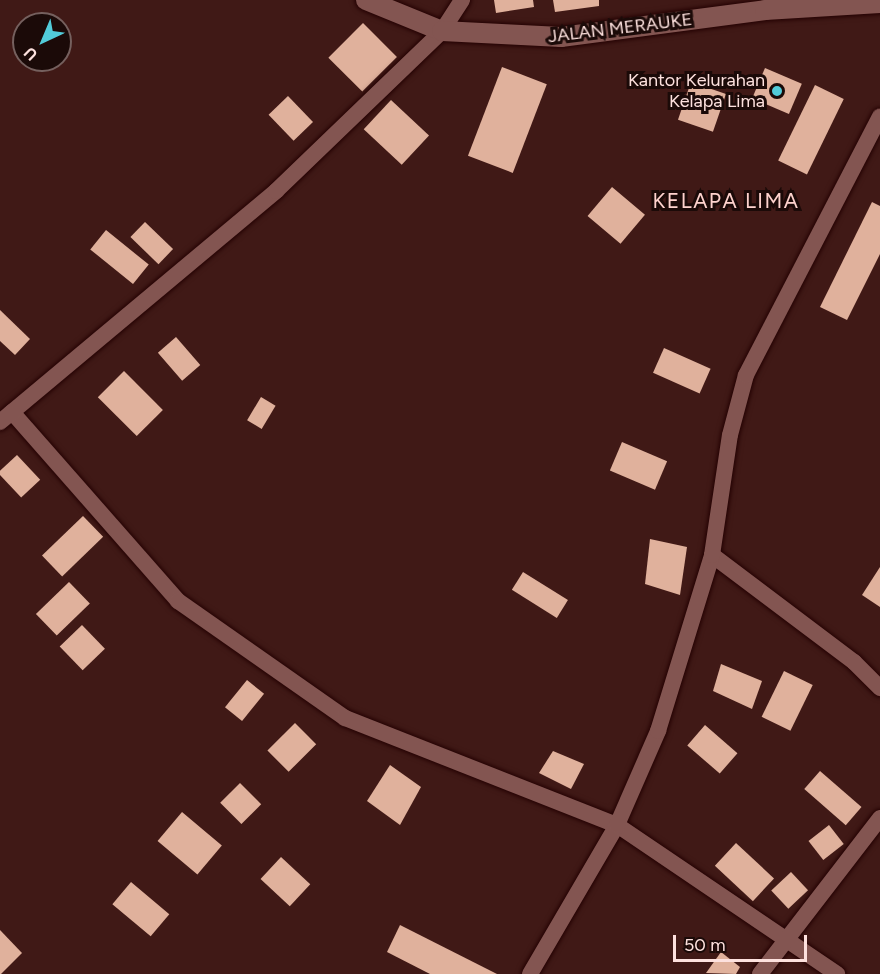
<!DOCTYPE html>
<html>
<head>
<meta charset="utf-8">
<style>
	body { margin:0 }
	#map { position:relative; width:880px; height:974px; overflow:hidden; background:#401916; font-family:Figtree,sans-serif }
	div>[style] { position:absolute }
	.building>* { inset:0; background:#e0b19c; transform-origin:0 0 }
	.roads { filter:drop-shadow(0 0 2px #240203) drop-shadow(0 0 2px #240203) }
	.minor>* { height:16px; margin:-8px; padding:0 8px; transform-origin:8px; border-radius:8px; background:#835551 }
	.tertiary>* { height:20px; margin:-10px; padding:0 10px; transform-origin:10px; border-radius:10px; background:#835551 }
	.dots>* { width:16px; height:16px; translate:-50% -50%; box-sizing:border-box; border:3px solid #1b0a08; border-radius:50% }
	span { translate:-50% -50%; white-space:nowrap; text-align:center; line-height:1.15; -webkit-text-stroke:6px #1b0a08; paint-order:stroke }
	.street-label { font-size:18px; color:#fde1de }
	.poi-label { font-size:18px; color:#fde1de }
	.right { translate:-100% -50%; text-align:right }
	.quarter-label { font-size:21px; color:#fed2cd; letter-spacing:1.5px }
	.north { position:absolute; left:12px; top:12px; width:60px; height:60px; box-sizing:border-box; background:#1b0a08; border:2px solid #75605e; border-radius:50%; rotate:224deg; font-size:16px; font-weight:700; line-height:24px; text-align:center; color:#fde1de }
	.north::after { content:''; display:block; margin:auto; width:21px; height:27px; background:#52cbd9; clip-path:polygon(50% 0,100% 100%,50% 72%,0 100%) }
	.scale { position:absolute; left:673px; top:935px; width:134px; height:27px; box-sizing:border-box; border:3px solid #fde1de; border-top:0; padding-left:8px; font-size:18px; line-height:21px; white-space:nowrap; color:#fde1de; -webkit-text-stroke:4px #1b0a08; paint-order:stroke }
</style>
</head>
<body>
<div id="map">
	<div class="building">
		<div style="clip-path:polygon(494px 0,533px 0,534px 7px,496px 13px)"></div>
		<div style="clip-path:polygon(553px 0,599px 0,599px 6px,555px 12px)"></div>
		<div style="left:363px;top:23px;width:48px;height:49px;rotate:45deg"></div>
		<div style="left:502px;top:67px;width:48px;height:95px;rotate:21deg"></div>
		<div style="left:765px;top:68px;width:40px;height:33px;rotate:23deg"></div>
		<div style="left:691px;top:82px;width:37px;height:40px;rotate:19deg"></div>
		<div style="left:815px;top:85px;width:32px;height:84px;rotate:26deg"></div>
		<div style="left:288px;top:96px;width:36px;height:27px;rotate:46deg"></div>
		<div style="left:391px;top:100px;width:52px;height:40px;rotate:43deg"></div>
		<div style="left:612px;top:187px;width:43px;height:38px;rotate:40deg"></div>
		<div style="clip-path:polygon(872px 202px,880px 206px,880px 254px,847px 320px,820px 307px)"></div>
		<div style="left:145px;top:222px;width:39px;height:21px;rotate:44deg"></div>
		<div style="left:106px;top:230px;width:55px;height:25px;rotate:39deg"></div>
		<div style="clip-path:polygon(0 310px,30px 339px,15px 355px,0 341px)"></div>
		<div style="left:176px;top:337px;width:37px;height:24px;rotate:49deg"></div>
		<div style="left:664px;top:348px;width:51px;height:27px;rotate:24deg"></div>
		<div style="left:124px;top:371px;width:55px;height:37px;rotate:45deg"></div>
		<div style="left:261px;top:397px;width:17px;height:27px;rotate:31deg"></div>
		<div style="left:622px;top:442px;width:49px;height:31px;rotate:23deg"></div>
		<div style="left:17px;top:455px;width:34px;height:26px;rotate:47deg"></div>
		<div style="left:83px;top:516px;width:29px;height:57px;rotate:46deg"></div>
		<div style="clip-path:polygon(650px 539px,687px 547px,680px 595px,645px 584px)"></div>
		<div style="clip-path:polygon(880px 567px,880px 607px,862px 595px)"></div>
		<div style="left:523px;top:572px;width:53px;height:21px;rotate:32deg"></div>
		<div style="left:69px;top:582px;width:30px;height:46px;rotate:46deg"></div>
		<div style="left:82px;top:625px;width:33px;height:31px;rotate:46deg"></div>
		<div style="clip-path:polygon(721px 664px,762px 681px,752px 709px,713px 691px)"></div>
		<div style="left:784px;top:671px;width:32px;height:51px;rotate:26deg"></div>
		<div style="left:247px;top:680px;width:22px;height:35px;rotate:39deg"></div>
		<div style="left:295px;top:723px;width:30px;height:39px;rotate:45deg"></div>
		<div style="left:705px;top:725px;width:43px;height:27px;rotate:41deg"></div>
		<div style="clip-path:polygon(553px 751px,584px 764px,571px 789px,539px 773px)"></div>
		<div style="clip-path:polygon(390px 765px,421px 787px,400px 825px,367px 801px)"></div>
		<div style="left:820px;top:771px;width:55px;height:24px;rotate:41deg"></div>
		<div style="left:240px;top:783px;width:30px;height:28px;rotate:45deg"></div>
		<div style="left:182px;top:812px;width:52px;height:38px;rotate:40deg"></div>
		<div style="left:829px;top:825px;width:24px;height:26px;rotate:52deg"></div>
		<div style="left:736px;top:843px;width:52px;height:31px;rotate:43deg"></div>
		<div style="left:281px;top:857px;width:40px;height:30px;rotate:43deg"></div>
		<div style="left:791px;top:872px;width:25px;height:27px;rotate:47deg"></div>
		<div style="left:131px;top:882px;width:50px;height:29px;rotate:40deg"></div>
		<div style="clip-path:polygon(400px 925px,497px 974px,430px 974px,387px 952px)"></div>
		<div style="clip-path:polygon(0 930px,22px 953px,1px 974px,0 974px)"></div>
		<div style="clip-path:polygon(721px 952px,740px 967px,736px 974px,706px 973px)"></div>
	</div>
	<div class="roads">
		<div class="minor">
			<div style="left:12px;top:412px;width:252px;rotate:48.7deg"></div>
			<div style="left:178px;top:601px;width:204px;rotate:35deg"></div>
			<div style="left:345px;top:718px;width:292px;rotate:21.5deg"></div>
			<div style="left:617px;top:825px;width:266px;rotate:34.1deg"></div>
			<div style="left:0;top:422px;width:360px;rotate:-39.9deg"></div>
			<div style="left:276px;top:191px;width:231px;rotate:-43.9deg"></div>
			<div style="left:442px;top:31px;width:37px;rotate:-57deg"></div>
			<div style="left:712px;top:555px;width:178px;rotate:37deg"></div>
			<div style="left:854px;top:662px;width:37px;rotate:45deg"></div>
			<div style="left:530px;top:974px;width:173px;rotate:-59.7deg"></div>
			<div style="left:617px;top:825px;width:103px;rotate:-66.4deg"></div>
			<div style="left:658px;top:731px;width:184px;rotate:-72.9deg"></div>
			<div style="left:712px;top:555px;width:121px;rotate:-81.5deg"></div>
			<div style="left:730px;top:435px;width:62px;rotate:-75.1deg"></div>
			<div style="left:746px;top:375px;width:291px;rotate:-62.6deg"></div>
			<div style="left:760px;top:974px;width:197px;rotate:-52.4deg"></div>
		</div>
		<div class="tertiary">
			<div style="left:366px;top:0;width:82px;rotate:22.2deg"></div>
			<div style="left:442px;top:31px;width:119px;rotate:2.9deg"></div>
			<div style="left:561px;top:37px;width:206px;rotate:-7.5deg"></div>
			<div style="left:765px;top:10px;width:115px;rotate:-3.5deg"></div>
		</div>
	</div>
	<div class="dots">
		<div style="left:777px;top:91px;background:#52cbd9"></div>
	</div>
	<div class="street-label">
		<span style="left:620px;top:28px;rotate:-7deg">JALAN MERAUKE</span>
	</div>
	<div class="poi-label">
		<span class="right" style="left:765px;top:91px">Kantor Kelurahan<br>Kelapa Lima</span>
	</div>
	<div class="quarter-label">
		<span style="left:726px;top:201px">KELAPA LIMA</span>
	</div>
	<div class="north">U</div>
	<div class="scale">50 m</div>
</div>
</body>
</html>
